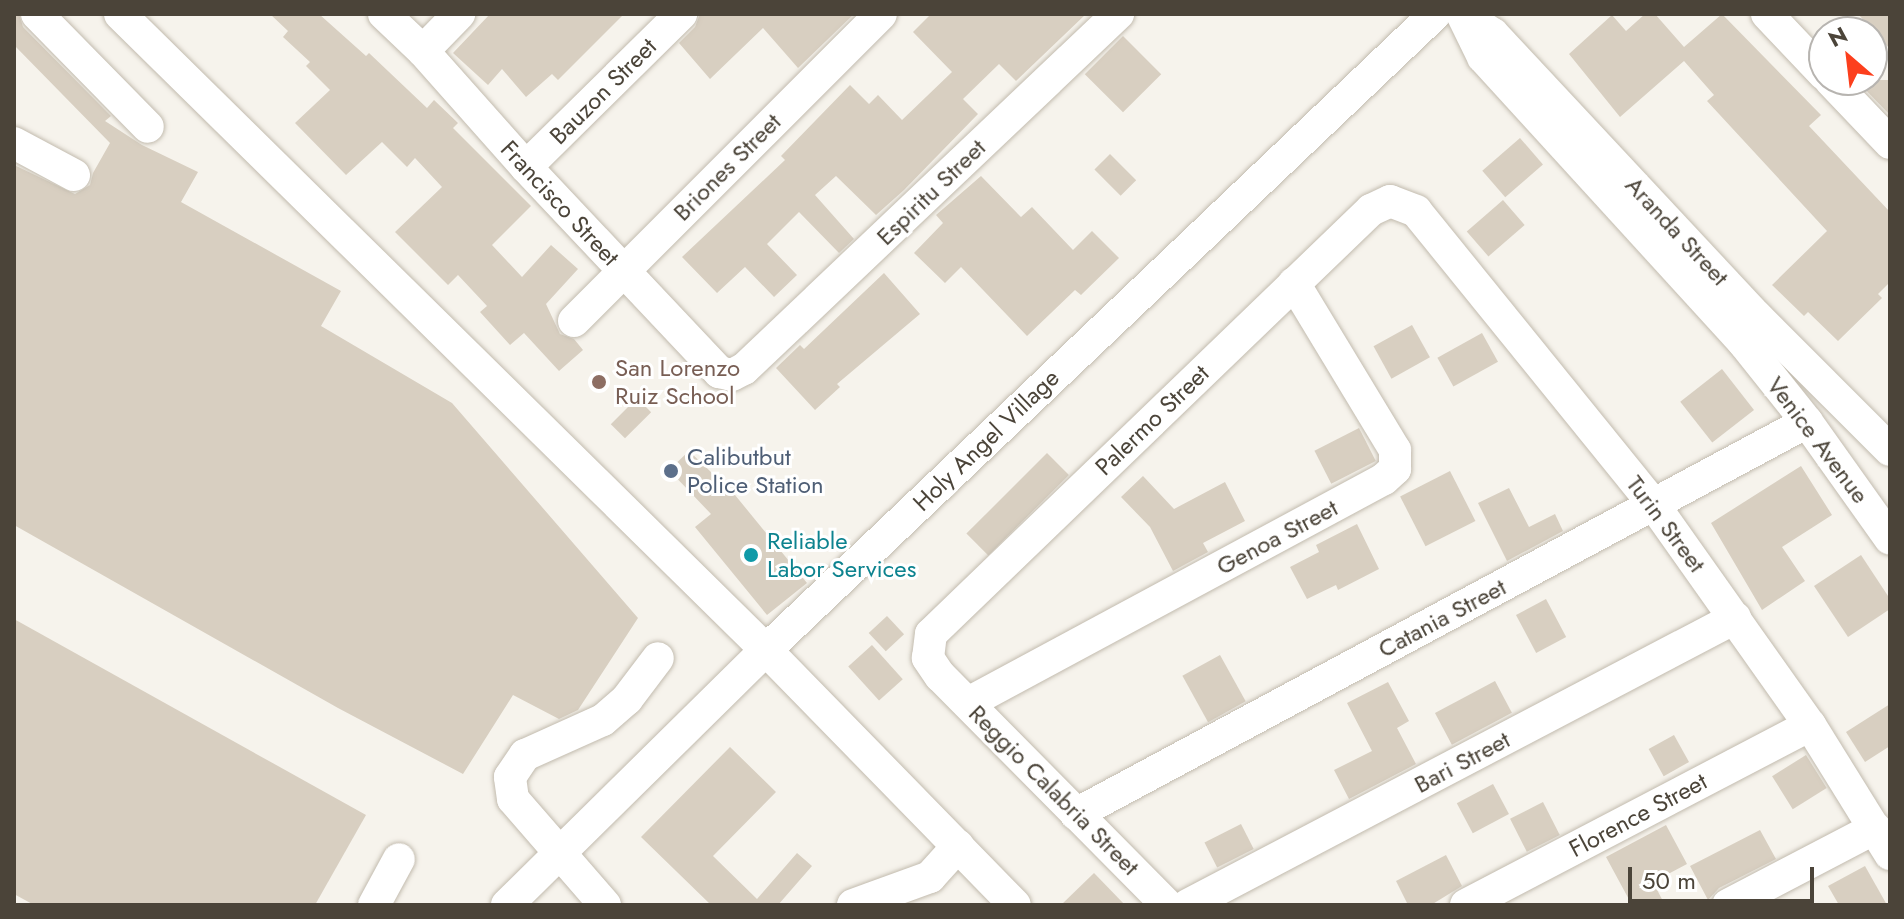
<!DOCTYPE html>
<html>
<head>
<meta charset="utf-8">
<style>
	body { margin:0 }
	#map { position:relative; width:1904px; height:919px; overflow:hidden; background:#f6f3ec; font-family:Jost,sans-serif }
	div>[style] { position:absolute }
	.building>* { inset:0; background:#d8cfc1; transform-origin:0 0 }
	.roads { filter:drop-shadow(0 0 2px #c2bbae) drop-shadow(0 0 2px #c2bbae) }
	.minor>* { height:32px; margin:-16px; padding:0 16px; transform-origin:16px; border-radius:16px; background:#fff }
	.dots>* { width:22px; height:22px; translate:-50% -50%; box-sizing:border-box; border:4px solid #fff; border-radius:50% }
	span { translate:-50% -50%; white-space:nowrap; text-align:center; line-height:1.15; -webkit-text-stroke:6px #fff; paint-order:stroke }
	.street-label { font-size:24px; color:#4b4439 }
	.education-label { font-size:24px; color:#785e54 }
	.left { translate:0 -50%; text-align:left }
	.service-label { font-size:24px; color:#4e5e75 }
	.culture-label { font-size:24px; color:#0d838f }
	.frame { position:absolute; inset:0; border:16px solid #4b4439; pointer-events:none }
	.north { position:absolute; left:1808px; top:16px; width:80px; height:80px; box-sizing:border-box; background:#fff; border:2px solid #b7b4b0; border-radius:50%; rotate:332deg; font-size:22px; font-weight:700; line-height:32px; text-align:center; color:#4b4439 }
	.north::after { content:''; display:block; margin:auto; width:28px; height:36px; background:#fc3f1d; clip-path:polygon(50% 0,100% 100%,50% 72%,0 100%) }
	.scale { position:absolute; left:1628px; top:867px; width:186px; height:36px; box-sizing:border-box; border:4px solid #4b4439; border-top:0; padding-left:10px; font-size:24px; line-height:28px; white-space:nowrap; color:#4b4439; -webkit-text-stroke:6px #fff; paint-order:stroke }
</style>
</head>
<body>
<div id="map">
	<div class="building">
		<div style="clip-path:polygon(14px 14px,19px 14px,23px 27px,111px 116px,105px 121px,142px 145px,198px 172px,181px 202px,341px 291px,321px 326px,452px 403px,638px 618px,578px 710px,559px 719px,513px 695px,463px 774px,338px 708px,14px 525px,14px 165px,75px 194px,90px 185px,93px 173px,110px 143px,14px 45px)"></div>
		<div style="clip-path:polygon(270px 14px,319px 14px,366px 56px,369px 53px,427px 108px,434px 100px,458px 123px,453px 128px,531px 206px,492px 245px,522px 277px,551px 245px,578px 269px,546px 304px,560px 334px,574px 339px,583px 350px,559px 371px,524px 333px,510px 345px,480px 312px,487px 306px,458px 275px,448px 285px,395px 232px,442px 187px,415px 158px,407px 167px,382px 142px,346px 175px,295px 123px,330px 90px,306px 66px,310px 62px,283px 37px,288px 31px)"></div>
		<div style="clip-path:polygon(490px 14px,624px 14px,558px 80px,552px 74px,526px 97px,502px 69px,488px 85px,453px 53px)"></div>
		<div style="clip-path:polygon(700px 14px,854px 14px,798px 68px,763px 28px,710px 79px,679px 43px,695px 27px)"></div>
		<div style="clip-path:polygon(931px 14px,1086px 14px,1016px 81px,999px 64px,963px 99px,978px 114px,904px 190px,876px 215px,836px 176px,815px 195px,854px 239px,839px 253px,799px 212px,767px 244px,797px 275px,774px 297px,745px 267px,717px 293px,682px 257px,785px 160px,781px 156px,850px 85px,869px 104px,878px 95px,902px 120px,952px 72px,913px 32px)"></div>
		<div style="clip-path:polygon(1645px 14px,1655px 14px,1684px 47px,1722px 14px,1821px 115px,1809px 126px,1890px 212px,1890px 282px,1878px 294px,1882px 298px,1838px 341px,1808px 312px,1804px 316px,1772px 285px,1827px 231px,1707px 101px,1714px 95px,1684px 61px,1620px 117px,1569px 54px,1612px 15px,1626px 31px)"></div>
		<div style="clip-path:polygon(1858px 14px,1890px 14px,1890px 49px)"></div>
		<div style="left:1123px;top:36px;width:54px;height:54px;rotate:45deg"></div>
		<div style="clip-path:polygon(1856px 80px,1890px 80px,1890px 115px)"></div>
		<div style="left:1520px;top:138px;width:35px;height:50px;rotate:49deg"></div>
		<div style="left:1110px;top:154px;width:37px;height:22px;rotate:45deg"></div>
		<div style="clip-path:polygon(981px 176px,1021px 217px,1032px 207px,1073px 250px,1092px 231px,1119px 258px,1081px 295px,1075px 290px,1027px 336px,961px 267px,945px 283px,914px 253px,943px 223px,936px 215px)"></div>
		<div style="left:1503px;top:200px;width:33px;height:48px;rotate:49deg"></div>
		<div style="clip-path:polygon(884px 273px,920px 314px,837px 384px,840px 387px,815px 410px,776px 368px,800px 345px,804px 349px)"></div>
		<div style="left:1412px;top:325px;width:37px;height:44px;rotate:61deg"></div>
		<div style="left:1482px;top:333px;width:33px;height:51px;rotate:61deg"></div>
		<div style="left:1722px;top:369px;width:52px;height:53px;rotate:52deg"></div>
		<div style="left:637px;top:398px;width:20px;height:37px;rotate:45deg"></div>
		<div style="left:1359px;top:428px;width:37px;height:50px;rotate:63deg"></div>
		<div style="clip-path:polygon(689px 451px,735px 495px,807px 583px,767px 615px,695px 527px,711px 514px,669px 470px)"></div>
		<div style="left:1047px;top:453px;width:31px;height:114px;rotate:45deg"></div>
		<div style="clip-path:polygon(1801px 466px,1832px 515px,1782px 547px,1805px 581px,1762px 610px,1711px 523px)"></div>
		<div style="left:1450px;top:471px;width:56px;height:56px;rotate:63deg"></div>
		<div style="clip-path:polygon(1143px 476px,1174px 509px,1225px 482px,1245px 521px,1203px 543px,1208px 552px,1173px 571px,1150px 527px,1121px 497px)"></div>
		<div style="clip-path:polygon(1509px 488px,1529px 527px,1555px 514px,1563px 531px,1507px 561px,1478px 503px)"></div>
		<div style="clip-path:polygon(1357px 524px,1379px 569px,1338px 590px,1336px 585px,1307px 599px,1290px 567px,1319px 552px,1316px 545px)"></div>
		<div style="clip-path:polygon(1861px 555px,1890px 599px,1890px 609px,1848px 637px,1814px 586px)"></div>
		<div style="left:1546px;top:599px;width:43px;height:34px;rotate:62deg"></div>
		<div style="left:887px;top:616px;width:25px;height:25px;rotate:47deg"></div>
		<div style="clip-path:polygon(14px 619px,366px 815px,315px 905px,34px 905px,14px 894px)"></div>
		<div style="left:872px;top:645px;width:46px;height:32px;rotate:48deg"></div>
		<div style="left:1220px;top:655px;width:53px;height:43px;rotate:61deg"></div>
		<div style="left:1495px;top:681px;width:36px;height:68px;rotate:62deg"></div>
		<div style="clip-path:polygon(1388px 682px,1409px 721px,1397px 728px,1416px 764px,1349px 799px,1334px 770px,1372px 751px,1347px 703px)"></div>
		<div style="clip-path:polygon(1890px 704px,1890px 746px,1865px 762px,1846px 732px)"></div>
		<div style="left:1674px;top:735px;width:31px;height:29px;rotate:61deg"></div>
		<div style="clip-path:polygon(730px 747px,776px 792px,713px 856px,757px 899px,797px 853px,812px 866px,778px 905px,711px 905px,641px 837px)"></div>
		<div style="left:1806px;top:755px;width:39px;height:40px;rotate:58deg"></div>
		<div style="left:1493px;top:784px;width:34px;height:41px;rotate:62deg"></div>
		<div style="left:1543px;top:802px;width:37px;height:37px;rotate:63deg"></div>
		<div style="left:1241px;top:824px;width:28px;height:41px;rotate:63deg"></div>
		<div style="clip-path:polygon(1666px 825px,1687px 864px,1653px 882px,1665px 905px,1632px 905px,1606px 857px)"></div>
		<div style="clip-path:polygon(1760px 830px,1776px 859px,1719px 888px,1708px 900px,1690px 866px)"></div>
		<div style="clip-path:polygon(1446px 855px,1462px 886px,1431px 905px,1408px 905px,1396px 881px)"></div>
		<div style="clip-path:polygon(1865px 866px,1887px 905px,1839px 905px,1828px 886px)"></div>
		<div style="clip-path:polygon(1094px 873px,1125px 905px,1061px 905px)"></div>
	</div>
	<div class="roads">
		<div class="minor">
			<div style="left:37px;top:14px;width:158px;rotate:45.5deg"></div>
			<div style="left:120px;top:14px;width:907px;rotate:44.55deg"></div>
			<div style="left:766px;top:650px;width:356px;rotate:45.7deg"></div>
			<div style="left:384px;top:14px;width:54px;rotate:43.5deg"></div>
			<div style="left:423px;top:51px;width:155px;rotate:48.4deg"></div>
			<div style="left:526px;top:167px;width:282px;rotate:46.7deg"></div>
			<div style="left:719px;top:372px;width:13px;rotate:13deg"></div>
			<div style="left:732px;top:375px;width:13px;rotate:-27deg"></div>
			<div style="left:744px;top:369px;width:516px;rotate:-43.51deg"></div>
			<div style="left:1462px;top:14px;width:48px;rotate:64deg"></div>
			<div style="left:1483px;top:57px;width:387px;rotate:47.6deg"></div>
			<div style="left:1744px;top:343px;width:101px;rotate:51.4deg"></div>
			<div style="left:1807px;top:422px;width:143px;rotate:54.6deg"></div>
			<div style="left:1767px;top:14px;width:83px;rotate:46.5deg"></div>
			<div style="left:1465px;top:16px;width:33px;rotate:33deg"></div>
			<div style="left:1493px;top:34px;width:387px;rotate:47deg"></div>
			<div style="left:1757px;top:317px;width:188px;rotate:45deg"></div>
			<div style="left:423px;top:51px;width:52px;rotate:-45.8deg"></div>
			<div style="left:1830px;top:80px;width:87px;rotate:46.4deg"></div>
			<div style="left:14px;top:143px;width:68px;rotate:28.1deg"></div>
			<div style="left:526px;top:167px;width:218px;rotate:-44.6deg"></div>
			<div style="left:574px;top:321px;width:434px;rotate:-45deg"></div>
			<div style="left:968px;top:703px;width:472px;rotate:-28.3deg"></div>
			<div style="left:1384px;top:479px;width:15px;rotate:-42deg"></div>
			<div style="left:1395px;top:469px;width:19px;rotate:-90deg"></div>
			<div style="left:1395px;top:450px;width:195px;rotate:-121.2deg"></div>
			<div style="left:1076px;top:814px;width:829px;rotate:-28.2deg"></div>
			<div style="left:374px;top:905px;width:52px;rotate:-61.5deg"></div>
			<div style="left:507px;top:905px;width:363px;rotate:-44.6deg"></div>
			<div style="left:766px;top:650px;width:923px;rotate:-43.55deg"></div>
			<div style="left:605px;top:905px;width:140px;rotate:-131deg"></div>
			<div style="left:513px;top:799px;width:22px;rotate:-98deg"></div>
			<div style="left:510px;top:777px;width:27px;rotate:-56deg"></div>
			<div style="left:525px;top:755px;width:85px;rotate:-24.2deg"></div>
			<div style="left:603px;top:720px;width:32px;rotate:-41deg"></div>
			<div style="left:627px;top:699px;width:51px;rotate:-52.9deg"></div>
			<div style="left:853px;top:905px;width:82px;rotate:-20deg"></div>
			<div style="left:930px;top:877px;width:42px;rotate:-47.9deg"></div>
			<div style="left:1167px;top:905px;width:322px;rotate:-134.7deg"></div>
			<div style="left:940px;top:676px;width:22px;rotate:-124deg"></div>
			<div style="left:928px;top:658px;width:24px;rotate:-83deg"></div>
			<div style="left:931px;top:634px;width:611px;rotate:-43.94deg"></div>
			<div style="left:1371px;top:210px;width:21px;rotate:-25deg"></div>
			<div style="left:1390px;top:201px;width:28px;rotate:21deg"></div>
			<div style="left:1416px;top:211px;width:378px;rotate:51deg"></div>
			<div style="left:1654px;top:505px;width:270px;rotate:54.7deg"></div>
			<div style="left:1810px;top:725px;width:152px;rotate:58.2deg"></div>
			<div style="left:1188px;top:905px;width:618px;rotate:-27.69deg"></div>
			<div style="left:1466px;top:905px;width:388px;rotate:-27.6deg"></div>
			<div style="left:1728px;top:905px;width:166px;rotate:-27.6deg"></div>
		</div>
	</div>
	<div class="dots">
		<div style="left:599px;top:382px;background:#8d6e63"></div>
		<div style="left:671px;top:471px;background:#5c6f8a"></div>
		<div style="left:751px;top:555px;background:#0f9aa8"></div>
	</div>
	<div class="street-label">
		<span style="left:603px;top:91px;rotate:-45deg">Bauzon Street</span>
		<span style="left:727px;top:167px;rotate:-45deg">Briones Street</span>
		<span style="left:931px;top:192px;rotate:-44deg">Espiritu Street</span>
		<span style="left:560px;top:203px;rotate:47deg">Francisco Street</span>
		<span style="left:1677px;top:231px;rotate:47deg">Aranda Street</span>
		<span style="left:1152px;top:420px;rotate:-44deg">Palermo Street</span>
		<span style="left:986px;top:440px;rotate:-44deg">Holy Angel Village</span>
		<span style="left:1818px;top:440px;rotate:53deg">Venice Avenue</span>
		<span style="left:1666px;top:524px;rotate:53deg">Turin Street</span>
		<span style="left:1277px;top:537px;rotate:-28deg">Genoa Street</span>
		<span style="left:1442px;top:618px;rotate:-28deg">Catania Street</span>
		<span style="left:1462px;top:762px;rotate:-28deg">Bari Street</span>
		<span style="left:1054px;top:790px;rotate:45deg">Reggio Calabria Street</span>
		<span style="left:1638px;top:815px;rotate:-28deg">Florence Street</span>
	</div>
	<div class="education-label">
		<span class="left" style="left:615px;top:382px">San Lorenzo<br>Ruiz School</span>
	</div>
	<div class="service-label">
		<span class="left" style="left:687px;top:471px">Calibutbut<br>Police Station</span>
	</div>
	<div class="culture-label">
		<span class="left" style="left:767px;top:555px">Reliable<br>Labor Services</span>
	</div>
	<div class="frame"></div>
	<div class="north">N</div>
	<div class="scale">50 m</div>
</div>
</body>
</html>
